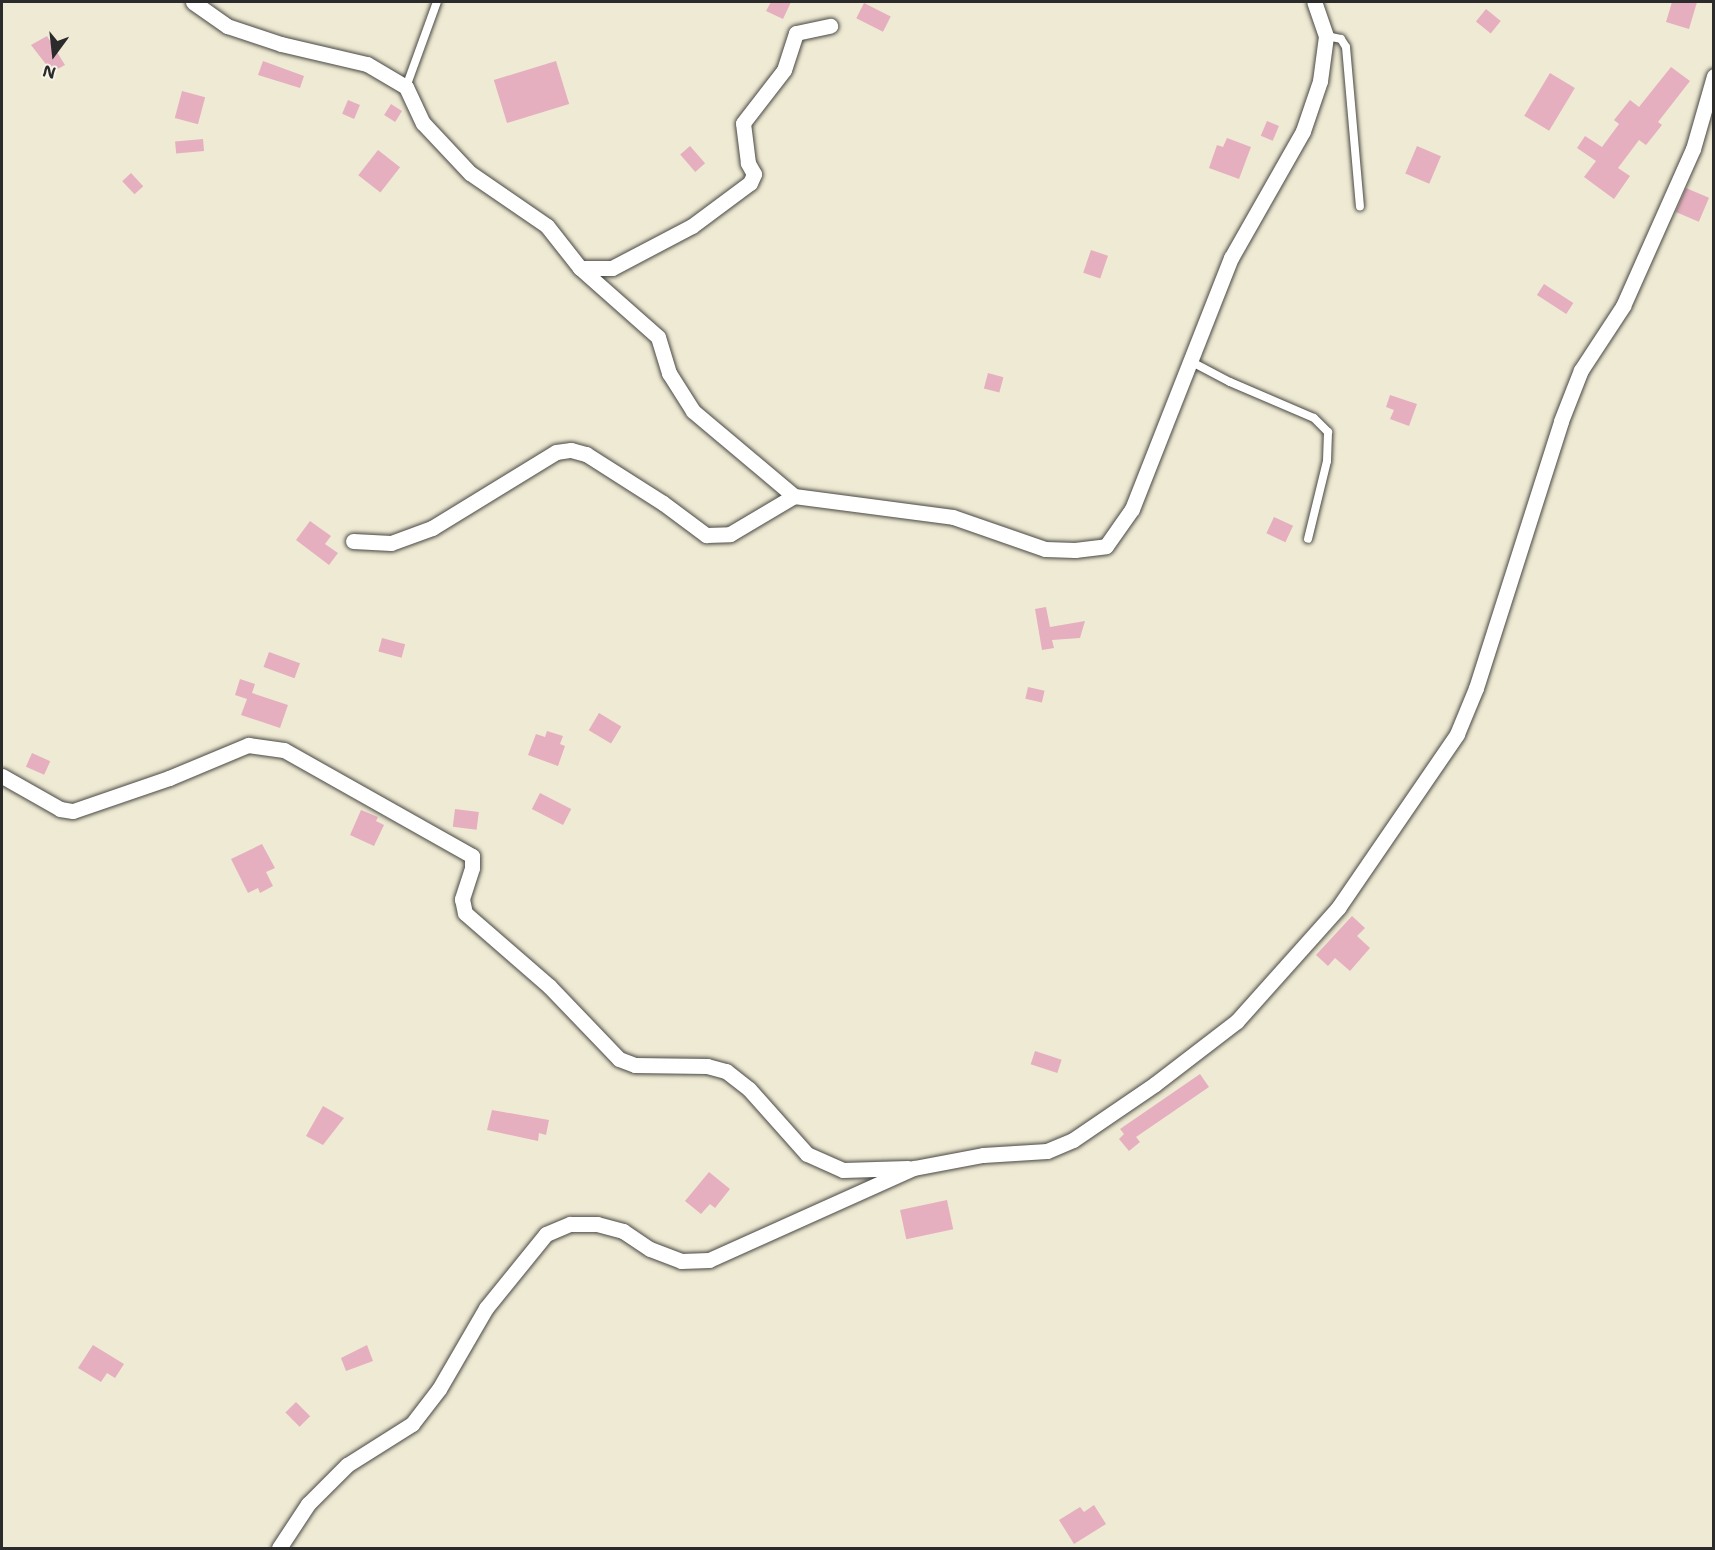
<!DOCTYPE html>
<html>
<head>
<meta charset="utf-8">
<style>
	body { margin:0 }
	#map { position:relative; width:1715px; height:1550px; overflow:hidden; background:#efead3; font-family:"Shantell Sans",sans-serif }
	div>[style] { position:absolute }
	.building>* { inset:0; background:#e5afc0; transform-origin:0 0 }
	.roads { filter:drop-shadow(0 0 2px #484844) drop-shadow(0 0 2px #484844) }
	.lane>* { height:8px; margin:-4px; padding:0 4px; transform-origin:4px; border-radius:4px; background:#fff }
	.street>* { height:15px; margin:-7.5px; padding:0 7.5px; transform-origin:7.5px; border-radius:7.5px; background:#fff }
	span { translate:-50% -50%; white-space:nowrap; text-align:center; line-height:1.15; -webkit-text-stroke:4.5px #f7f3e8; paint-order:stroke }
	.frame { position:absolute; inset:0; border:3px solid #2b2b2b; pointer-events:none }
	.north { position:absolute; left:24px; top:24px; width:60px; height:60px; -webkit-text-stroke:4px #f7f3e8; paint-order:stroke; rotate:195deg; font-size:16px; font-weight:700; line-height:24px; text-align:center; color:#2b2b2b }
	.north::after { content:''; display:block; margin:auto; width:21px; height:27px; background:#2b2b2b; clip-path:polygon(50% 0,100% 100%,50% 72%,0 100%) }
</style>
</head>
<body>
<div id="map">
	<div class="building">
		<div style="clip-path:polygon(771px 2px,791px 2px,783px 19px,766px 11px)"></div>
		<div style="clip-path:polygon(1672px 2px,1697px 2px,1689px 29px,1666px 22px)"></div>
		<div style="left:864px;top:3px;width:30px;height:17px;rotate:27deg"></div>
		<div style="left:1486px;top:9px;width:19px;height:16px;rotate:39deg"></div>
		<div style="clip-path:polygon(47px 36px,65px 65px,52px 72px,31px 45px)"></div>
		<div style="clip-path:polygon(263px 61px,304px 76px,300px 88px,258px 75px)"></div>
		<div style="left:556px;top:61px;width:45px;height:65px;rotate:73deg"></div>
		<div style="clip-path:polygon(1671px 67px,1690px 81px,1658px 122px,1662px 125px,1646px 145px,1639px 140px,1618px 168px,1630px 176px,1614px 199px,1584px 177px,1596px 161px,1577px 148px,1585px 136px,1602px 147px,1619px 124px,1614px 120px,1630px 100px,1639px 107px)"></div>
		<div style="left:1550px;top:73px;width:29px;height:50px;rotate:31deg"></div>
		<div style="left:182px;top:91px;width:24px;height:28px;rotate:15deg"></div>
		<div style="left:348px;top:100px;width:13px;height:15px;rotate:23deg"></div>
		<div style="left:391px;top:104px;width:13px;height:13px;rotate:32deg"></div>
		<div style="left:1267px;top:121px;width:13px;height:16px;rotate:23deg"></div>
		<div style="clip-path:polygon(1227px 138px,1251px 147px,1239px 179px,1209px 168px,1217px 145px,1223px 147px)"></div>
		<div style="left:203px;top:139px;width:12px;height:28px;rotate:85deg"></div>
		<div style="left:690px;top:146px;width:23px;height:13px;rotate:49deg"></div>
		<div style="left:1417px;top:146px;width:26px;height:30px;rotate:23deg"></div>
		<div style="left:378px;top:150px;width:28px;height:32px;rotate:38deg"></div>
		<div style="left:131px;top:173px;width:18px;height:12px;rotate:47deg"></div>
		<div style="left:1686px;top:188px;width:25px;height:26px;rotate:23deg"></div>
		<div style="left:1091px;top:250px;width:18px;height:24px;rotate:19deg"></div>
		<div style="left:1544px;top:284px;width:35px;height:13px;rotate:33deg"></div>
		<div style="left:988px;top:373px;width:16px;height:16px;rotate:15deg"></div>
		<div style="clip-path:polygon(1390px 395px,1417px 404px,1409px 426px,1390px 419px,1394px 410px,1386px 407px)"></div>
		<div style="left:1274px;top:517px;width:21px;height:18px;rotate:25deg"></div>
		<div style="clip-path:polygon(310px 521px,331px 536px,325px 544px,338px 553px,329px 565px,296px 540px)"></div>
		<div style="clip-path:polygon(1046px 607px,1050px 627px,1085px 621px,1080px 638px,1052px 640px,1054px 648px,1042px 650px,1035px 609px)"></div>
		<div style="left:382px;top:638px;width:24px;height:14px;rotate:15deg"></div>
		<div style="left:269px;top:652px;width:33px;height:16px;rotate:20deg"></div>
		<div style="clip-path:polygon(240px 679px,255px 684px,252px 693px,288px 705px,280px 728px,241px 715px,247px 699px,235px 695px)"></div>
		<div style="left:1028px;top:687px;width:17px;height:12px;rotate:13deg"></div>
		<div style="left:599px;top:713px;width:26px;height:20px;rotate:31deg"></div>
		<div style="clip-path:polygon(547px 731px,563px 736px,560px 744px,565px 746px,558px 766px,528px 755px,536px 734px,545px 737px)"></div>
		<div style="left:32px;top:753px;width:20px;height:15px;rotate:24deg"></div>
		<div style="left:540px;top:793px;width:35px;height:18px;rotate:27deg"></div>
		<div style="left:455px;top:809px;width:24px;height:18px;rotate:7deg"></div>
		<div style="clip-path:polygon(361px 810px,378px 817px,376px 821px,384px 825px,374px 846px,350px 835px)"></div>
		<div style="clip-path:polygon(262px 844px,275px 868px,266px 872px,273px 886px,260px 893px,258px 888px,248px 893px,231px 859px)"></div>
		<div style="clip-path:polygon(1352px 916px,1365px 928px,1357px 936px,1370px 948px,1350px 971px,1335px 958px,1328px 966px,1316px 955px)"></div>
		<div style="left:1035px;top:1051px;width:28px;height:14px;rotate:18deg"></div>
		<div style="clip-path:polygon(1200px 1074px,1209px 1087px,1136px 1137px,1140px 1142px,1129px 1151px,1119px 1139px,1124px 1134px,1120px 1129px)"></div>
		<div style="clip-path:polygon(323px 1106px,344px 1118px,323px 1145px,306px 1136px)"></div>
		<div style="clip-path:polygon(492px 1110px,549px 1120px,546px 1135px,539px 1133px,538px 1141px,487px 1130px)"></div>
		<div style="clip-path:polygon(709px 1172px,730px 1189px,715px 1208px,710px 1204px,701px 1214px,685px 1201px)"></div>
		<div style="left:947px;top:1200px;width:30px;height:48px;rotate:78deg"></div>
		<div style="clip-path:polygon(93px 1345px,124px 1364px,115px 1378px,107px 1373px,101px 1382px,78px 1368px)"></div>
		<div style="clip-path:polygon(367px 1345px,373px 1361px,346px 1371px,341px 1358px)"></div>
		<div style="left:296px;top:1402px;width:20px;height:15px;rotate:45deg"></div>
		<div style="clip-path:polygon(1094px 1505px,1106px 1524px,1074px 1544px,1059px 1520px,1080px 1507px,1084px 1512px)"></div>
	</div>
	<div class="roads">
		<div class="lane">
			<div style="left:1326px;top:36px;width:15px;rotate:11deg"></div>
			<div style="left:1341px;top:39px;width:9px;rotate:58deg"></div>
			<div style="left:1346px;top:47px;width:160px;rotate:85deg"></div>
			<div style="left:406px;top:87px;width:90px;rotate:-70deg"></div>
			<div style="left:1190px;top:361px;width:45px;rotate:27.7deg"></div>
			<div style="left:1230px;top:382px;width:91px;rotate:23.2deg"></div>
			<div style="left:1314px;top:418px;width:20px;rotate:45deg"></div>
			<div style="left:1328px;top:432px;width:29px;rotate:92deg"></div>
			<div style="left:1327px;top:461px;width:80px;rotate:103.7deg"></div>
		</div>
		<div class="street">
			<div style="left:193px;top:2px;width:42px;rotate:35.2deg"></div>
			<div style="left:227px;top:26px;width:57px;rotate:18.4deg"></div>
			<div style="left:281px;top:44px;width:88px;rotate:13.1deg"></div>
			<div style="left:367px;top:64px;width:45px;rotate:30.5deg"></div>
			<div style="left:406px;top:87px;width:40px;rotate:65deg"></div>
			<div style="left:423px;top:123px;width:69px;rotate:46.8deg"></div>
			<div style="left:470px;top:173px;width:93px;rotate:34.5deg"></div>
			<div style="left:547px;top:226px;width:53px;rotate:51.8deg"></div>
			<div style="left:580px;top:268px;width:104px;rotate:41.5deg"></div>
			<div style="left:658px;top:337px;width:38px;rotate:73deg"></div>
			<div style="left:669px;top:373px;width:45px;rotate:57.7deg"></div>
			<div style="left:693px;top:411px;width:132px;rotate:40.1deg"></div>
			<div style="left:794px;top:496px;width:160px;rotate:7.5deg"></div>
			<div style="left:953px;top:517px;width:97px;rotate:19.2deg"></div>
			<div style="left:1045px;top:549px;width:30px;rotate:2deg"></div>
			<div style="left:1075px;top:550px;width:31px;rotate:-7deg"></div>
			<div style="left:1106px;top:546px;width:45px;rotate:-54.9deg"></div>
			<div style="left:1132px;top:509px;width:270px;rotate:-68.5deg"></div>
			<div style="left:1231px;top:258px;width:146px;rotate:-60.4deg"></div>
			<div style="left:1303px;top:131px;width:53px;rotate:-71.2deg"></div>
			<div style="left:1320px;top:81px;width:45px;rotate:-82.4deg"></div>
			<div style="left:1326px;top:36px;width:36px;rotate:-109deg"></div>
			<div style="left:580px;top:268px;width:32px"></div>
			<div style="left:612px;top:268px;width:90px;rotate:-27.7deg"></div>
			<div style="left:692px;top:226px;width:72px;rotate:-36.6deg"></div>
			<div style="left:750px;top:183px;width:10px;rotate:-66deg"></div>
			<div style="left:754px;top:174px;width:13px;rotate:-119deg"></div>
			<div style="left:748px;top:163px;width:40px;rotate:-97.1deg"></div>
			<div style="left:743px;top:123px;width:67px;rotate:-52.3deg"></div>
			<div style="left:784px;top:70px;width:39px;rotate:-72deg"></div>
			<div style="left:796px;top:33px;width:35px;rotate:-12deg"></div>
			<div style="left:353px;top:541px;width:38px;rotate:3deg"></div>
			<div style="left:391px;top:543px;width:44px;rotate:-20.1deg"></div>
			<div style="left:432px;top:528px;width:145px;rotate:-31.5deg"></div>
			<div style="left:556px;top:452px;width:15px;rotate:-8deg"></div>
			<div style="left:571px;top:450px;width:16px;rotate:15deg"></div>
			<div style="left:586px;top:454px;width:91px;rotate:32.5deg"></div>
			<div style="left:663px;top:503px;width:54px;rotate:36.7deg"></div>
			<div style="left:706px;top:535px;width:24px;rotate:-2deg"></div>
			<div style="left:730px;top:534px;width:74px;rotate:-30.7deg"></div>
			<div style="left:2px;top:776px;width:67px;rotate:29.6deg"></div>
			<div style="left:60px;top:809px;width:13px;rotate:9deg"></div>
			<div style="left:73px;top:811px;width:102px;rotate:-19deg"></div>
			<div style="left:169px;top:778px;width:86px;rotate:-22.7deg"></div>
			<div style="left:248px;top:745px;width:36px;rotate:8deg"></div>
			<div style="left:284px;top:750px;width:216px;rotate:29.4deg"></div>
			<div style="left:472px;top:856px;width:12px;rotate:90deg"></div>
			<div style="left:472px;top:868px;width:33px;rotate:108deg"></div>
			<div style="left:462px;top:899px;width:14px;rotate:78deg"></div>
			<div style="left:465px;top:913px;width:111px;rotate:41deg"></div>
			<div style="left:549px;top:986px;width:101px;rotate:46.2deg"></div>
			<div style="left:619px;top:1059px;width:17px;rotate:21deg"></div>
			<div style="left:635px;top:1065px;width:72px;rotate:0.8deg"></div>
			<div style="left:707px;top:1066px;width:20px;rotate:15deg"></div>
			<div style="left:726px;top:1071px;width:29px;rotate:38deg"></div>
			<div style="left:749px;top:1089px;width:87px;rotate:48.3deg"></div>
			<div style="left:807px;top:1154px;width:39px;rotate:24deg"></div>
			<div style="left:843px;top:1170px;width:65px;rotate:-1.8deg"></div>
			<div style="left:279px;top:1548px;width:53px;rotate:-56.6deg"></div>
			<div style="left:308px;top:1504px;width:55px;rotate:-45deg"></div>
			<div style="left:347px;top:1465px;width:77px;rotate:-32.2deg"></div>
			<div style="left:412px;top:1424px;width:44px;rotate:-52.4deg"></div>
			<div style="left:439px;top:1389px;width:94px;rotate:-59.9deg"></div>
			<div style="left:486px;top:1308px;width:95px;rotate:-51deg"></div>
			<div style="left:546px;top:1234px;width:26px;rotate:-23deg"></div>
			<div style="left:570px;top:1224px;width:27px"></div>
			<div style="left:597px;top:1224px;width:27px;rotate:15deg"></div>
			<div style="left:623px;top:1231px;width:32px;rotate:34deg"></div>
			<div style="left:650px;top:1249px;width:33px;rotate:21deg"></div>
			<div style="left:681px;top:1261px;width:28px;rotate:-2deg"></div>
			<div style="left:709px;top:1260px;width:225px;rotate:-24.2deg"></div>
			<div style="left:914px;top:1168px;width:70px;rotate:-10.7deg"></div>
			<div style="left:983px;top:1155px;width:64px;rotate:-3.6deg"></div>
			<div style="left:1047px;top:1151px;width:28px;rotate:-23deg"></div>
			<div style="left:1073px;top:1140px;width:99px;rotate:-34.3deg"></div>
			<div style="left:1155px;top:1084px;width:103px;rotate:-37.5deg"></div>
			<div style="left:1237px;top:1021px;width:152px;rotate:-48.2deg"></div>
			<div style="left:1338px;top:908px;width:211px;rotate:-55.6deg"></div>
			<div style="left:1457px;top:734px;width:50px;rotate:-67.6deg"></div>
			<div style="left:1476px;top:688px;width:280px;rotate:-72.3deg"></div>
			<div style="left:1561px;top:421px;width:55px;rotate:-68.6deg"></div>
			<div style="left:1581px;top:370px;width:77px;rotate:-56.7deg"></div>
			<div style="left:1623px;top:306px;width:172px;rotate:-66deg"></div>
			<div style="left:1693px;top:149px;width:76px;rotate:-74deg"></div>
		</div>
	</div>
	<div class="frame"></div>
	<div class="north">N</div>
</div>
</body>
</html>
